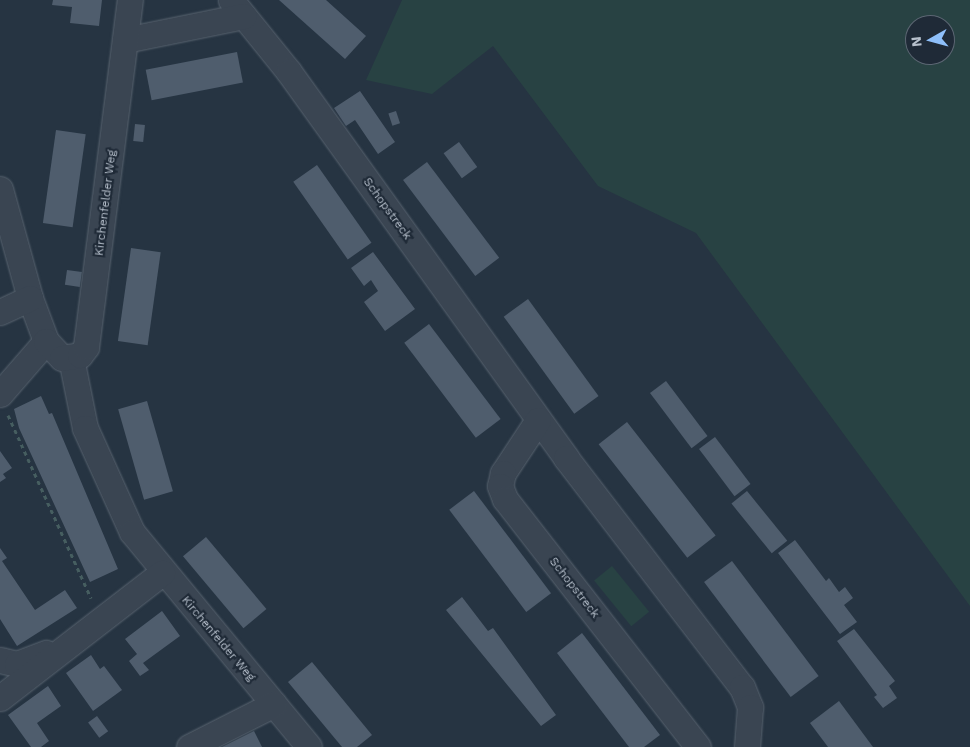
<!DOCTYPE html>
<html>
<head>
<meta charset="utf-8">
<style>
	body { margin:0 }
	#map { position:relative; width:970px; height:747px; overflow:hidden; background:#263442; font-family:"Work Sans",sans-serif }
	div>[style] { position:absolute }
	.green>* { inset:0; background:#284243; transform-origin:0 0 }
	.building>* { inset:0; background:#4f5d6d; transform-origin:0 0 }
	.path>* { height:3px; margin-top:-1.5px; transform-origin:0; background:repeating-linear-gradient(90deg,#465e60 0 4px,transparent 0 8px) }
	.roads { filter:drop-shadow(0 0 1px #58636f) drop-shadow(0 0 1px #58636f) }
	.minor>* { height:25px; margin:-12.5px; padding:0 12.5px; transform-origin:12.5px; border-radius:12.5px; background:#3a4552 }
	span { translate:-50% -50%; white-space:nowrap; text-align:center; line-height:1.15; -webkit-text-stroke:4.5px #1f2a37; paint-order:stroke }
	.street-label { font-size:12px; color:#b7c0cc }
	.north { position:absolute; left:905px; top:15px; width:50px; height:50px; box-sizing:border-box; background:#1f2a37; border:1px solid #5c6673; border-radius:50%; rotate:263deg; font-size:14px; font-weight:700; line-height:20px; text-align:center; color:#b7c0cc }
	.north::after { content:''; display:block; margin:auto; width:18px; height:22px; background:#8ebffa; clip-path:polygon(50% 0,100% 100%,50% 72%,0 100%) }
</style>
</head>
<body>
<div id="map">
	<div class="green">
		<div style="clip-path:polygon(evenodd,402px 0,970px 0,970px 606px,696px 233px,598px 186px,493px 46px,432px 94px,366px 80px,402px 0,915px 25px,945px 25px,945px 55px,915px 55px,915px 25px)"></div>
		<div style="left:612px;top:566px;width:59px;height:23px;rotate:51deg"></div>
	</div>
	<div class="building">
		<div style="clip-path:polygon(53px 0,102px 0,99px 26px,70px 23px,72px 7px,52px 5px)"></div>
		<div style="clip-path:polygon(279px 0,326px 0,366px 36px,345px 59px)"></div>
		<div style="left:237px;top:52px;width:31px;height:93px;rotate:79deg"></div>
		<div style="clip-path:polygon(360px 91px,395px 142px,378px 154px,355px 120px,346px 126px,334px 108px)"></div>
		<div style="left:396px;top:111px;width:13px;height:8px;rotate:72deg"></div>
		<div style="left:135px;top:124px;width:10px;height:17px;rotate:6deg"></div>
		<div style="left:56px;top:130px;width:30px;height:94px;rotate:8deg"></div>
		<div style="left:459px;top:142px;width:31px;height:19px;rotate:54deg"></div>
		<div style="left:427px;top:162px;width:120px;height:30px;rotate:53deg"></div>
		<div style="left:317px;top:165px;width:95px;height:29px;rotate:55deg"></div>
		<div style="left:131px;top:248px;width:30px;height:94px;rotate:8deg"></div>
		<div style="clip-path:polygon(373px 252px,415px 309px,385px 331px,364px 302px,378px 291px,371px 280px,364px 286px,351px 268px)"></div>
		<div style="left:67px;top:270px;width:15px;height:15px;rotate:8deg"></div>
		<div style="left:528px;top:299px;width:120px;height:30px;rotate:54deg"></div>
		<div style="left:429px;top:324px;width:119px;height:31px;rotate:53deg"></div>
		<div style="left:666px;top:381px;width:69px;height:20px;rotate:53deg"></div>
		<div style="clip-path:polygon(41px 396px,49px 414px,52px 413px,118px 569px,90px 582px,19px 428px,14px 409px)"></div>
		<div style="left:147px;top:401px;width:94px;height:30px;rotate:74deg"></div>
		<div style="left:627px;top:422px;width:144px;height:36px;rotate:52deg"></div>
		<div style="left:715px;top:437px;width:59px;height:20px;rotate:53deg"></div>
		<div style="clip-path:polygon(0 451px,12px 468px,3px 474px,6px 478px,0 482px)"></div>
		<div style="left:474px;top:491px;width:128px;height:31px;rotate:53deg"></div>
		<div style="left:747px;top:491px;width:64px;height:20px;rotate:51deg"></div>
		<div style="left:206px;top:537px;width:94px;height:30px;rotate:50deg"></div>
		<div style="clip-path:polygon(795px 540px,826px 581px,829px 578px,839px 592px,845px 587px,853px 598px,844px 605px,857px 622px,840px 634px,778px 553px)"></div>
		<div style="clip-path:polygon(0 548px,7px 558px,2px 561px,35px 610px,65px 590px,77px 608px,17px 646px,0 619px)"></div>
		<div style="left:732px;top:561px;width:144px;height:35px;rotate:53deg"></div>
		<div style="clip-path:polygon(462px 597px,488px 631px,493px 628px,556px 715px,541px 726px,446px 610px)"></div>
		<div style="clip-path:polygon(162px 611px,180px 636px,143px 663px,149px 670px,140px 676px,129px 661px,137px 654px,125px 639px)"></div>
		<div style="clip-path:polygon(854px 629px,895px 681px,889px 686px,897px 698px,883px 708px,874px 697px,877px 695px,837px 641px)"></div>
		<div style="clip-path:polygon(582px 633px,660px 735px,644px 747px,629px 747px,557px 653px)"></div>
		<div style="clip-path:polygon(91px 655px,100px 669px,104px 666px,122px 690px,93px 711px,66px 673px)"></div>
		<div style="clip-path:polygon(312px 662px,372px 735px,357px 747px,342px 747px,288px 682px)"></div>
		<div style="clip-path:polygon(48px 686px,61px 706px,37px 723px,49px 741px,41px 747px,31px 747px,8px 715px)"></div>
		<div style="clip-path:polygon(839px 701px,873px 747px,828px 747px,810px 723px)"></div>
		<div style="left:97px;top:716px;width:19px;height:11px;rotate:54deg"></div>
		<div style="clip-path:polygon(254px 731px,262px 747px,222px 747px)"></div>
	</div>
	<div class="path">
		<div style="left:8px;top:415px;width:201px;rotate:65.6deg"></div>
	</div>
	<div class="roads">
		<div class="minor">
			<div style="left:231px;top:0;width:92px;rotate:51.1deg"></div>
			<div style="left:289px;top:72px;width:475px;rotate:54.3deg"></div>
			<div style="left:566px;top:458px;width:289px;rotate:52.5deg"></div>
			<div style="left:742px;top:687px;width:22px;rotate:68deg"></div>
			<div style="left:750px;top:707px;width:40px;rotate:94.3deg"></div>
			<div style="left:125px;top:40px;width:121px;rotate:-11.4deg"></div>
			<div style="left:0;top:189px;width:113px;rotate:74.6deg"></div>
			<div style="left:30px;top:298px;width:46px;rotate:69.6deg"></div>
			<div style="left:0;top:312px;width:33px;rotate:-25deg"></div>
			<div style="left:71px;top:358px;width:71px;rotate:78.7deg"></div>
			<div style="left:85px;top:428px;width:114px;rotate:65.7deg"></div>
			<div style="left:132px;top:532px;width:278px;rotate:50.5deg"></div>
			<div style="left:0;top:394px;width:70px;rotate:-49deg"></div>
			<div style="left:46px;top:341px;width:23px;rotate:47deg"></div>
			<div style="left:62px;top:358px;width:18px;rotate:-9deg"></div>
			<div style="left:80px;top:355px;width:10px;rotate:-53deg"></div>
			<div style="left:86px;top:347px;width:350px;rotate:-82.8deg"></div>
			<div style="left:538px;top:420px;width:64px;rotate:123.4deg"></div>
			<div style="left:503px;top:473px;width:13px;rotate:103deg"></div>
			<div style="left:500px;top:486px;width:14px;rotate:69deg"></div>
			<div style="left:505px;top:499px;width:314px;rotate:52.1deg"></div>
			<div style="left:0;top:660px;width:17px;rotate:13deg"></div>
			<div style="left:17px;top:664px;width:31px;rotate:-21deg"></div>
			<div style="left:0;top:698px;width:205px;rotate:-37.7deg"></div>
			<div style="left:189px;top:747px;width:95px;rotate:-26.8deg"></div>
		</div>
	</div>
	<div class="street-label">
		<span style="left:106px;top:203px;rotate:-83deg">Kirchenfelder Weg</span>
		<span style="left:387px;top:209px;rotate:54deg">Schopstreck</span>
		<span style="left:574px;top:588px;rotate:52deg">Schopstreck</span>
		<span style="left:218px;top:639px;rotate:50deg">Kirchenfelder Weg</span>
	</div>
	<div class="north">N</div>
</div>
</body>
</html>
